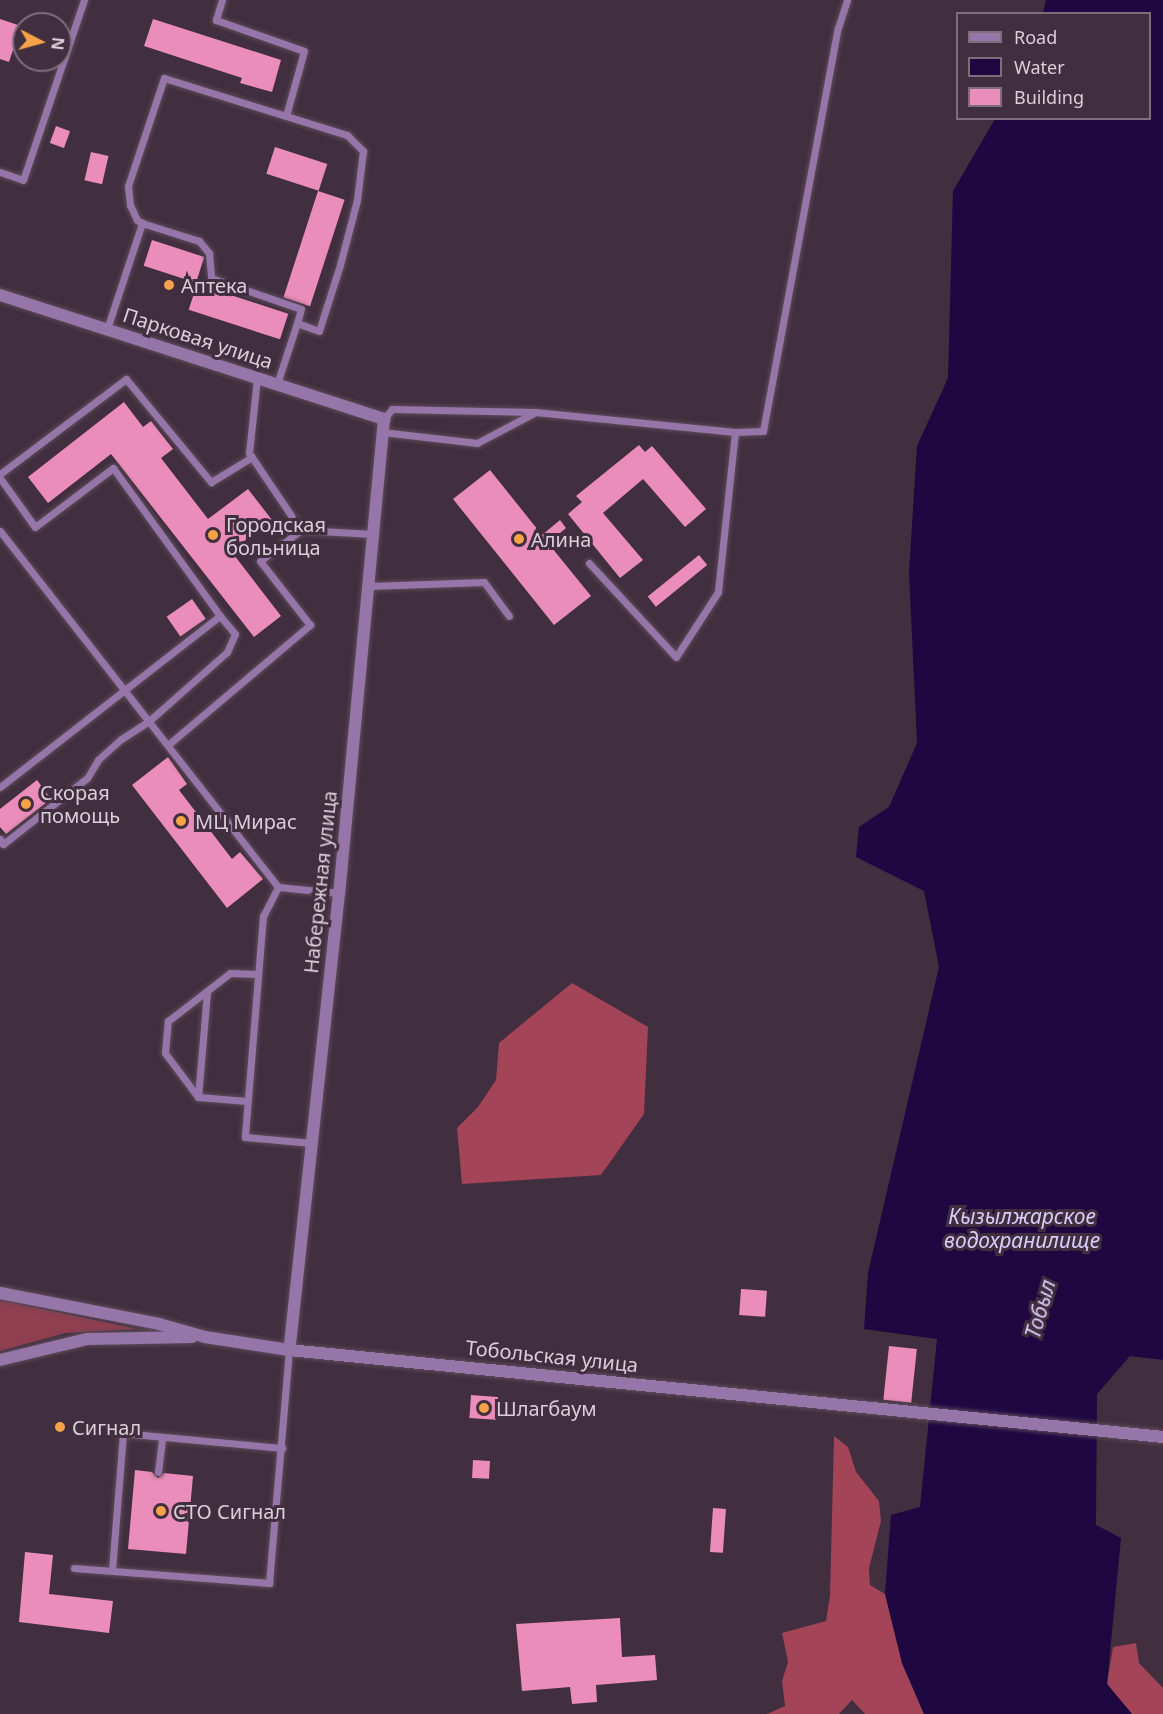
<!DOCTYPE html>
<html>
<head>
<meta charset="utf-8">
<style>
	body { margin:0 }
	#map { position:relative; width:1163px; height:1714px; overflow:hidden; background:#412e3e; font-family:"Noto Sans",sans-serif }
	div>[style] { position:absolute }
	.green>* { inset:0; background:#8f3f50 }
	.forest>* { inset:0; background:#a34459 }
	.water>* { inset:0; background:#1f0742 }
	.building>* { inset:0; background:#eb8dba; transform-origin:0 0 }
	.roads { filter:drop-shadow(0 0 2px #5d4b5a) drop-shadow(0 0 2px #5d4b5a) }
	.service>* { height:7px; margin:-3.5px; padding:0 3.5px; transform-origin:3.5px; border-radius:3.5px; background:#9675a8 }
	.minor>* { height:12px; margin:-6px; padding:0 6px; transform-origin:6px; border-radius:6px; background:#9675a8 }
	.tertiary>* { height:12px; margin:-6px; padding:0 6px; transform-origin:6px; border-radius:6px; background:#9675a8 }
	.dots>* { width:16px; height:16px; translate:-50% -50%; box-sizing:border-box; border:3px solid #412e3e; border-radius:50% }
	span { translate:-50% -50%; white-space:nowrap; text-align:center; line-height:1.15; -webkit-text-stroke:6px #412e3e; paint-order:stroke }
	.poi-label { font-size:20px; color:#daced8 }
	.left { translate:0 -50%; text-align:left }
	.street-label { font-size:20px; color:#daced8 }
	.water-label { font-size:21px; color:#d7cdfb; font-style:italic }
	.legend { position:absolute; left:956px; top:12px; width:195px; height:108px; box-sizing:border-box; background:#412e3e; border:2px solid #7e6e7c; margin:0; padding:8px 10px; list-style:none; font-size:18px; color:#daced8 }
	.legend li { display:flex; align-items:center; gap:12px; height:30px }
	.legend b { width:30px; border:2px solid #7e6e7c }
	.north { position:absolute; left:12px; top:12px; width:60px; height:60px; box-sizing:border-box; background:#412e3e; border:2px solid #7e6e7c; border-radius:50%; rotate:96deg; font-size:16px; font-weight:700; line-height:24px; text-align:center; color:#daced8 }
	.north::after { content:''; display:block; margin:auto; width:21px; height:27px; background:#f6a248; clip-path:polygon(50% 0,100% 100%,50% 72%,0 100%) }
</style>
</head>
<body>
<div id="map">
	<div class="green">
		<div style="clip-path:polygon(0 1300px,137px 1329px,66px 1333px,0 1351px)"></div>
	</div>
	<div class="forest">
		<div style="clip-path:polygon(572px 983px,648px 1027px,644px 1114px,601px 1175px,462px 1184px,457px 1128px,478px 1107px,496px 1080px,499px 1043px)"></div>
		<div style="clip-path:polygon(834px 1436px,848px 1447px,856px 1472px,879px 1501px,881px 1521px,869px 1568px,870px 1585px,885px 1594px,902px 1663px,924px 1714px,865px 1714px,852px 1700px,839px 1714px,767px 1714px,785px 1706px,782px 1681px,788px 1662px,782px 1633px,826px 1621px,830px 1596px)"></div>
		<div style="clip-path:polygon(1136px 1643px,1139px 1663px,1163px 1688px,1163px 1714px,1132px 1714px,1107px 1684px,1113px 1647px)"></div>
	</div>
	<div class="water">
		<div style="clip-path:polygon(1046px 0,1163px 0,1163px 1360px,1130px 1356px,1097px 1394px,1096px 1525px,1121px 1538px,1107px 1684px,1132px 1714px,924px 1714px,902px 1663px,885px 1594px,891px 1515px,920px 1507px,937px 1339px,864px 1329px,868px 1273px,939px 967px,924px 891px,856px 857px,859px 827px,889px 807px,917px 743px,909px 572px,917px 446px,948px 378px,953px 191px,995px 119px,1150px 118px,1150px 14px,1043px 13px)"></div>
	</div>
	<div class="building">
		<div style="clip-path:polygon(0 19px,21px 26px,9px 62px,0 59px)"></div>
		<div style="clip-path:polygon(153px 19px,281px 60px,272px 92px,240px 83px,242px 78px,144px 46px)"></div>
		<div style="left:56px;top:126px;width:15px;height:18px;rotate:20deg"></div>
		<div style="left:275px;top:147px;width:55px;height:28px;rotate:18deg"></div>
		<div style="left:91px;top:152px;width:18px;height:29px;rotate:13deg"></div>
		<div style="left:318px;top:191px;width:28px;height:112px;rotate:18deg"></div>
		<div style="left:152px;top:240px;width:55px;height:27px;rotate:18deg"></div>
		<div style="left:197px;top:284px;width:96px;height:27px;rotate:18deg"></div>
		<div style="clip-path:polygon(124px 402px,143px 427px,151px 421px,173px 449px,161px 458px,208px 519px,248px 489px,272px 520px,231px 551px,281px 616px,254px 637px,111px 454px,48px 503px,28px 477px)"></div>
		<div style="clip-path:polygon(639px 445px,645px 452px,652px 446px,706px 509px,685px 527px,643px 479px,603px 513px,643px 560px,620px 578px,568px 514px,582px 502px,576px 496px)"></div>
		<div style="clip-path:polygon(490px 470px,542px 535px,560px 520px,566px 528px,548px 543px,591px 596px,554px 625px,453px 499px)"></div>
		<div style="left:699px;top:555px;width:13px;height:66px;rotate:51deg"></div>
		<div style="left:192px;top:599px;width:24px;height:31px;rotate:55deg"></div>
		<div style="clip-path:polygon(168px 757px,187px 784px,179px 790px,232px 859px,240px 852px,263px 879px,227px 908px,132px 785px)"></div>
		<div style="clip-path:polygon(37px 780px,51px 799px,6px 834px,0 827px,0 809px)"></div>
		<div style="left:741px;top:1289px;width:26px;height:26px;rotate:4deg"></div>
		<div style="left:889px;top:1346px;width:28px;height:54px;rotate:6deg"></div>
		<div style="left:471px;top:1395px;width:27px;height:23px;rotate:4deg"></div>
		<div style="left:473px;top:1460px;width:17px;height:18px;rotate:3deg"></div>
		<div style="clip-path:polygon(135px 1470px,152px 1472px,158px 1478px,164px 1473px,193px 1476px,186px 1554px,128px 1549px)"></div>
		<div style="left:713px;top:1508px;width:13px;height:44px;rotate:4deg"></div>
		<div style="clip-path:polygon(25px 1552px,53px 1555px,49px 1594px,113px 1601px,109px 1633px,19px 1622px)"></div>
		<div style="clip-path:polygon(620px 1618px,622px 1657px,655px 1655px,657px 1680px,596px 1685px,597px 1702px,572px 1704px,570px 1687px,522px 1691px,516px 1624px)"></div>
	</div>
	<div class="roads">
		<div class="service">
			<div style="left:222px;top:0;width:21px;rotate:107deg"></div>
			<div style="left:216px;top:20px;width:93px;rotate:19.4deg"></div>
			<div style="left:304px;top:51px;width:67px;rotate:105.5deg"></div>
			<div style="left:0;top:172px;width:24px;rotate:19deg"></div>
			<div style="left:23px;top:180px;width:190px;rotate:-71.3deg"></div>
			<div style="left:142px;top:223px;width:60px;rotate:17.5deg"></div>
			<div style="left:199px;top:241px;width:16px;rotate:50deg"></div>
			<div style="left:209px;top:253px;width:25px;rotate:85deg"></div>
			<div style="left:211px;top:278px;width:95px;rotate:19deg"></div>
			<div style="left:301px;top:309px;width:15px;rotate:106deg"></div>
			<div style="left:107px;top:329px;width:112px;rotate:-71.7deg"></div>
			<div style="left:142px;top:223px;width:6px;rotate:-149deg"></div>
			<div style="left:137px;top:220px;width:17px;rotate:-115deg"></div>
			<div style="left:130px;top:205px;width:19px;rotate:-96deg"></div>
			<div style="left:128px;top:186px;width:114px;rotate:-71.6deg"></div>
			<div style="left:164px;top:78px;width:192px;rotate:17.3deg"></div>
			<div style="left:347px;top:135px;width:23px;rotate:45deg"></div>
			<div style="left:363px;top:151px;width:49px;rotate:97deg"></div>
			<div style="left:357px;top:200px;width:67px;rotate:104.7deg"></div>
			<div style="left:340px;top:265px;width:69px;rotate:107.7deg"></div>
			<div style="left:319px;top:331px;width:23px;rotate:-160deg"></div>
			<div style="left:297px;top:323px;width:64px;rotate:108.2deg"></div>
			<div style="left:257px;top:378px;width:75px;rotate:96.1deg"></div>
			<div style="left:249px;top:453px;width:93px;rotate:56deg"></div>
			<div style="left:301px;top:530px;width:72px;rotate:3.2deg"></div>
			<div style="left:384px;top:419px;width:13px;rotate:-51deg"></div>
			<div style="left:392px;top:409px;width:143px;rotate:1.2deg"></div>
			<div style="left:535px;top:412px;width:201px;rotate:5.7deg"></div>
			<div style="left:735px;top:432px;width:161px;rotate:96.1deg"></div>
			<div style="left:718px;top:592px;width:77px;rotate:122.9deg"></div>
			<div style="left:676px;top:657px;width:128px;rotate:-132.8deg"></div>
			<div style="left:382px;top:432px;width:96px;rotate:6.6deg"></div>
			<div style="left:477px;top:443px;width:64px;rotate:-27.8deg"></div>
			<div style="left:735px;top:432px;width:28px;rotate:-2deg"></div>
			<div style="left:763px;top:431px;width:410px;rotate:-79.5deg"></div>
			<div style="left:838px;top:28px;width:29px;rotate:-72deg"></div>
			<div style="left:0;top:474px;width:158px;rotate:-37deg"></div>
			<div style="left:126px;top:379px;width:134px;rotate:50.5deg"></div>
			<div style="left:211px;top:482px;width:48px;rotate:-31.4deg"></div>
			<div style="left:0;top:478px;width:60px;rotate:54.5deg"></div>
			<div style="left:35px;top:527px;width:98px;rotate:-37.1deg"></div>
			<div style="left:113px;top:468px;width:183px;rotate:54.1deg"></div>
			<div style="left:0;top:531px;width:452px;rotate:52deg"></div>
			<div style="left:278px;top:887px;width:61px;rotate:5.6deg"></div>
			<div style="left:369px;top:586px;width:115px;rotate:-2deg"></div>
			<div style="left:484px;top:582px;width:42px;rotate:53.7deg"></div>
			<div style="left:169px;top:744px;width:185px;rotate:-40.2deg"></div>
			<div style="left:310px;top:625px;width:81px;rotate:-128deg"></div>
			<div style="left:260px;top:561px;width:51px;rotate:-37.1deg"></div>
			<div style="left:0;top:787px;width:279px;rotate:-37.9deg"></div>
			<div style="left:220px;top:616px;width:23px;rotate:50deg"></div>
			<div style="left:235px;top:634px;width:20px;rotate:114deg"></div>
			<div style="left:227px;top:652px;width:104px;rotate:138.5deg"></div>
			<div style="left:149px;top:721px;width:33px;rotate:147deg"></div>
			<div style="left:121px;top:739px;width:31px;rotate:138deg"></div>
			<div style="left:98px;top:760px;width:21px;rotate:121deg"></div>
			<div style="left:87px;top:778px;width:107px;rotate:141.8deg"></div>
			<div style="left:3px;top:844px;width:6px;rotate:-121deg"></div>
			<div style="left:278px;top:887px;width:33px;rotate:117deg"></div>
			<div style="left:263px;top:916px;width:222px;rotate:94.7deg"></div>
			<div style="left:245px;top:1137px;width:67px;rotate:5.1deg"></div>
			<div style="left:198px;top:1097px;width:106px;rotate:-85.1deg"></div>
			<div style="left:247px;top:1101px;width:49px;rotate:-175.3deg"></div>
			<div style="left:198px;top:1097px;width:55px;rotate:-126.9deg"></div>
			<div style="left:165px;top:1053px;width:32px;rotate:-85deg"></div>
			<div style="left:168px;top:1021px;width:78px;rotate:-37.7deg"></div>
			<div style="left:230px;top:973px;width:27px;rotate:2deg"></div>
			<div style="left:158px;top:1472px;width:35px;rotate:-83deg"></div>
			<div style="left:74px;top:1568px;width:196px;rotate:4.4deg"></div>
			<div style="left:269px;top:1583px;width:234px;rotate:-85.1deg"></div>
			<div style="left:112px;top:1570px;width:137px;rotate:-85.4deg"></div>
			<div style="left:123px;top:1433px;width:160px;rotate:5.4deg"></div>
		</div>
		<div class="minor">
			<div style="left:0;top:295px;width:404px;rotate:17.9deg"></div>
			<div style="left:384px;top:419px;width:476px;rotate:95.4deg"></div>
			<div style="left:339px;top:893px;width:460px;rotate:96.2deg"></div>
		</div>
		<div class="tertiary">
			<div style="left:0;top:1293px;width:162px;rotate:11deg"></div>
			<div style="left:159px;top:1324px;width:48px;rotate:15.8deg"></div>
			<div style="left:205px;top:1337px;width:85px;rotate:8.8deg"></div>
			<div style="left:289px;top:1350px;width:878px;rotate:5.68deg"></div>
			<div style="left:0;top:1360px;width:89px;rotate:-13.6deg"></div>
			<div style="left:87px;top:1339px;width:105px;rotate:-1.1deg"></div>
		</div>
	</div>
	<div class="dots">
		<div style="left:169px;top:285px;background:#f6a248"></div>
		<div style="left:213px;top:535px;background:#f6a248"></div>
		<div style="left:519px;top:539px;background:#f6a248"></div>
		<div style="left:26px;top:804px;background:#f6a248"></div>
		<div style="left:181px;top:821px;background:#f6a248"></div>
		<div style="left:484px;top:1408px;background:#f6a248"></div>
		<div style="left:60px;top:1427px;background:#f6a248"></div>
		<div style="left:161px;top:1511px;background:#f6a248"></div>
	</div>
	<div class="poi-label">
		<span class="left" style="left:181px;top:285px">Аптека</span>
		<span class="left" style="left:226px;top:536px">Городская<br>больница</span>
		<span class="left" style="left:531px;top:539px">Алина</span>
		<span class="left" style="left:40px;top:804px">Скорая<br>помощь</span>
		<span class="left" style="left:195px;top:821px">МЦ Мирас</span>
		<span class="left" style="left:496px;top:1408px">Шлагбаум</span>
		<span class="left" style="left:72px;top:1427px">Сигнал</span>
		<span class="left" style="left:173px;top:1511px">СТО Сигнал</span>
	</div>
	<div class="street-label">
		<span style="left:198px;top:338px;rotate:18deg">Парковая улица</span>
		<span style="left:320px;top:882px;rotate:-84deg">Набережная улица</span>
		<span style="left:552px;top:1356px;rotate:6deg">Тобольская улица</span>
	</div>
	<div class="water-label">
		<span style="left:1022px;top:1228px">Кызылжарское<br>водохранилище</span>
		<span style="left:1040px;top:1309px;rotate:-74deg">Тобыл</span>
	</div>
	<ul class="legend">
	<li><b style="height:8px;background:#9675a8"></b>Road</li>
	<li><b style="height:16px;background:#1f0742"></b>Water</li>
	<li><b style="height:16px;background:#eb8dba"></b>Building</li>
	</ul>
	<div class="north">N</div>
</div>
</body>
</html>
